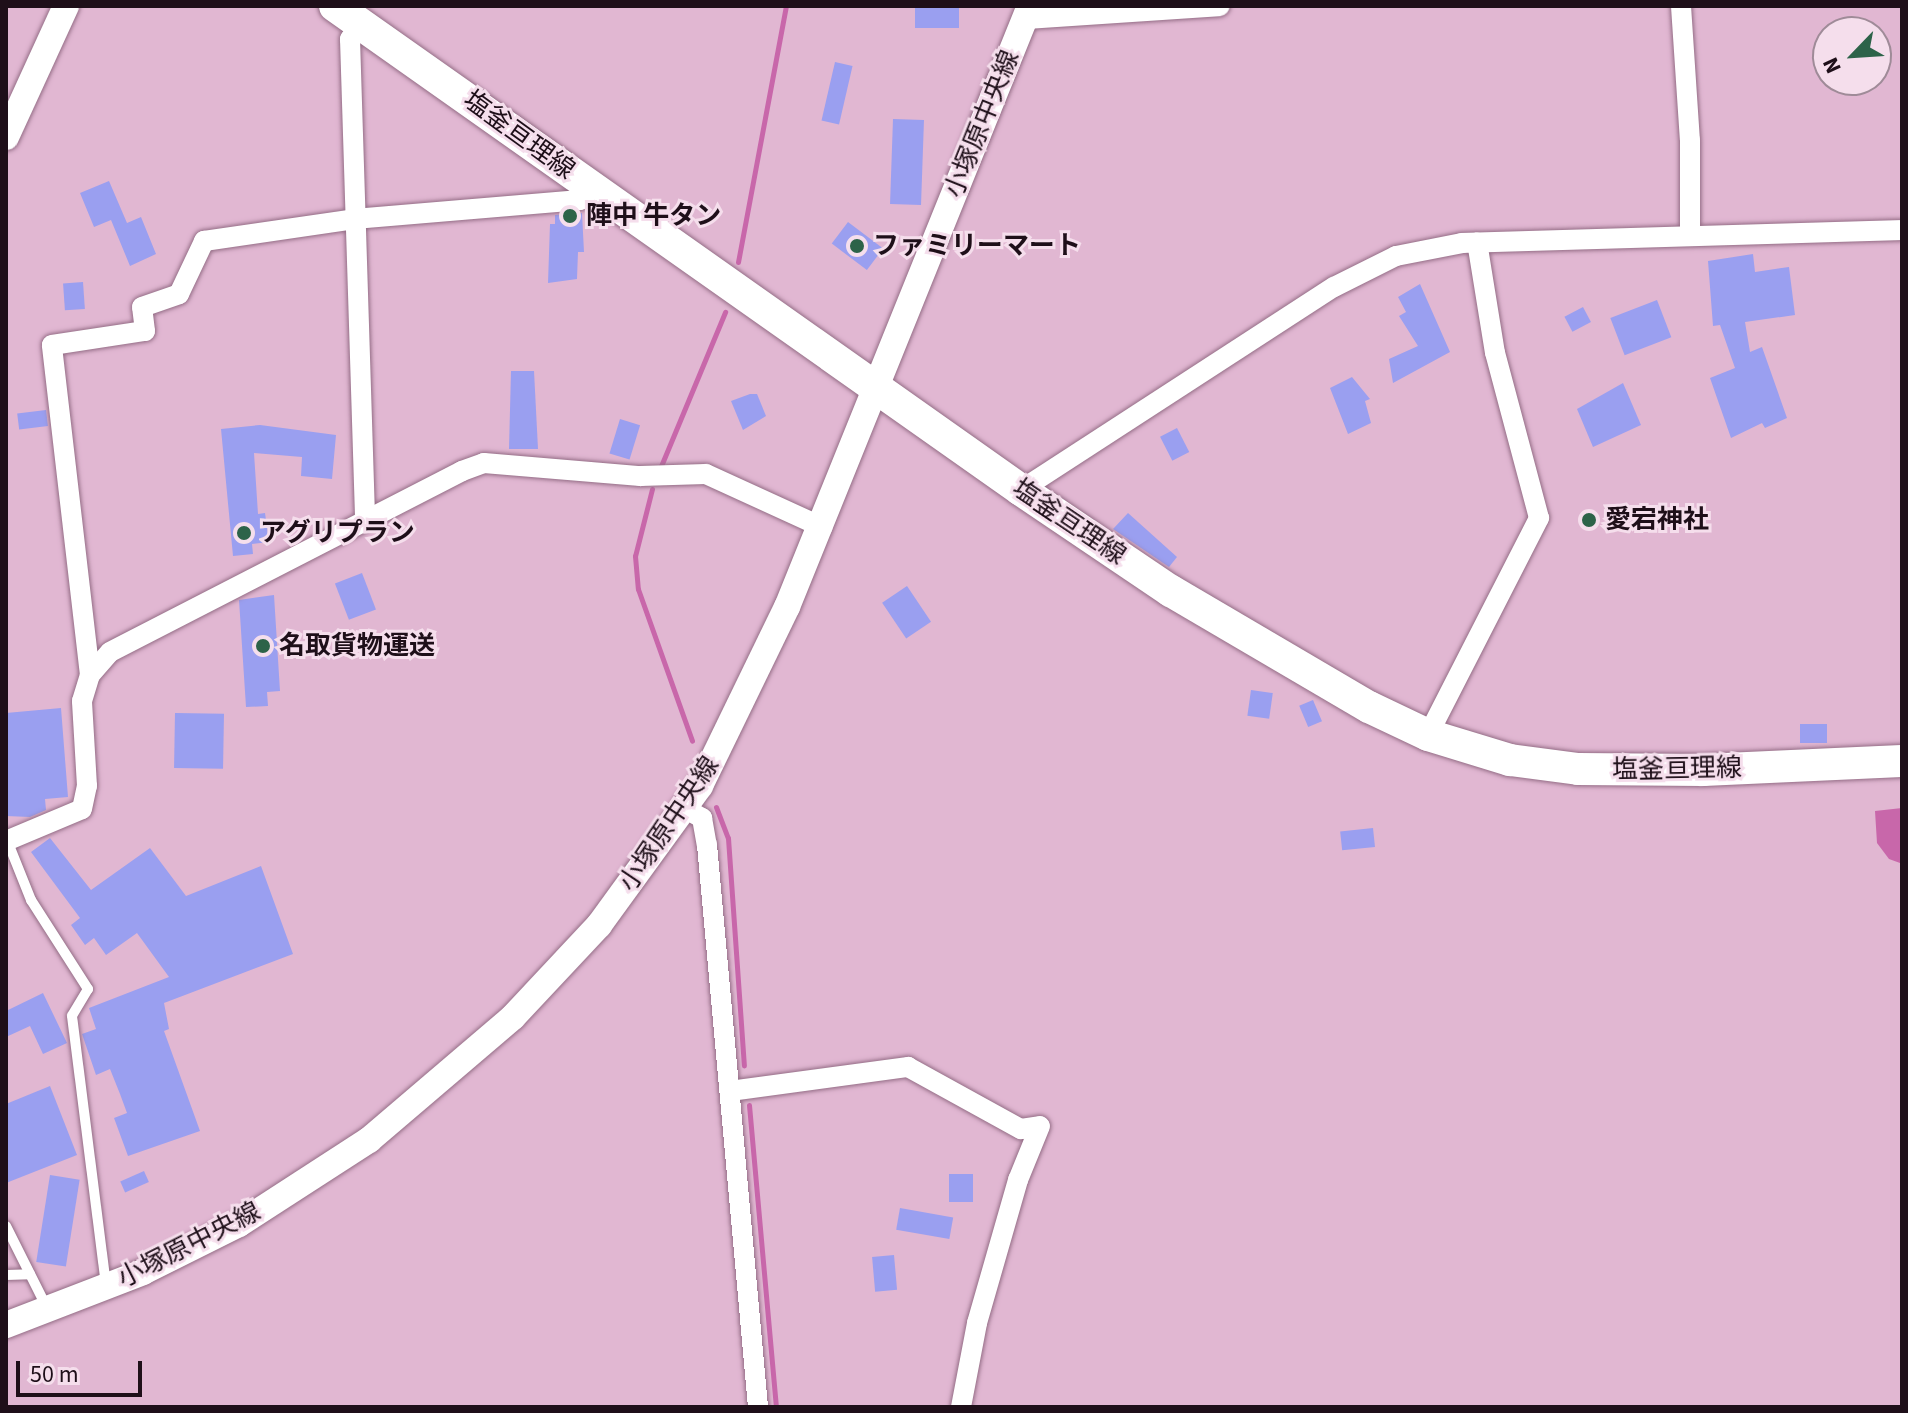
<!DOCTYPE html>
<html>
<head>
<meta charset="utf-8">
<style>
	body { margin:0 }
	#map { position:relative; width:1908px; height:1413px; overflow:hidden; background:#e1b7d2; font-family:"Source Sans 3","Noto Sans JP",sans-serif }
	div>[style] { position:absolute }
	.water>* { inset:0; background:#c867aa }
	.stream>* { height:5px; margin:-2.5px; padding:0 2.5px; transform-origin:2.5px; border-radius:2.5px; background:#c867aa }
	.building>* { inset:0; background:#9a9ff0; transform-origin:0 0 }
	.roads { filter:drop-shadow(0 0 2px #946d86) drop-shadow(0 0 2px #946d86) }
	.service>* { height:10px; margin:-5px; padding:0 5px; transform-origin:5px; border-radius:5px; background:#fff }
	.minor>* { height:20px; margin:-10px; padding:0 10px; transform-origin:10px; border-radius:10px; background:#fff }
	.tertiary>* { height:26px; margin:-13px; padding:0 13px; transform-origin:13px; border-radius:13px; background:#fff }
	.primary>* { height:32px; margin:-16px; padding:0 16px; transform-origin:16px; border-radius:16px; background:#fff }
	.dots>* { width:22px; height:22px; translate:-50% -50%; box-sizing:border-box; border:4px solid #f5deec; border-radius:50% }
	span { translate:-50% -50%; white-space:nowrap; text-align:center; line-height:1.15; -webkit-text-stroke:6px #f5deec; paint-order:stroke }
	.street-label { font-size:26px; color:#1e0f19 }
	.poi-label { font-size:26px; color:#1e0f19; font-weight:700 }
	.left { translate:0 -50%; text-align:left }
	.frame { position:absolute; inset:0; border:8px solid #1e0f19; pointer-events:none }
	.north { position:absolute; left:1812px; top:16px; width:80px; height:80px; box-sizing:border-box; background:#f5deec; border:2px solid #9f8b98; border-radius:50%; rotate:245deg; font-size:22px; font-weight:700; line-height:32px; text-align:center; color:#1e0f19 }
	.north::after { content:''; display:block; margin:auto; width:28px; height:36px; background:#2d6349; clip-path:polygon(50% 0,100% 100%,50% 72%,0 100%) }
	.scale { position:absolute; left:16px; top:1361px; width:126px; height:36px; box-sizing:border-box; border:4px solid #1e0f19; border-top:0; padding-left:10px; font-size:24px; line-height:28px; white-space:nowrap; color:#1e0f19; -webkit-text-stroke:6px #f5deec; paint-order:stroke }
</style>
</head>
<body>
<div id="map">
	<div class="water">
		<div style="clip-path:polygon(1902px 808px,1902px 863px,1900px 863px,1889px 859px,1877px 843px,1875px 811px)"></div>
	</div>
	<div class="stream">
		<div style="left:738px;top:262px;width:260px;rotate:-79.4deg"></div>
		<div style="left:661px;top:466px;width:167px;rotate:-67.4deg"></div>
		<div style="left:652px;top:489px;width:69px;rotate:104.2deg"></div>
		<div style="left:635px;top:556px;width:33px;rotate:85deg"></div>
		<div style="left:638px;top:589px;width:161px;rotate:70.4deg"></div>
		<div style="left:716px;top:807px;width:33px;rotate:69deg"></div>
		<div style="left:728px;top:838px;width:228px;rotate:86deg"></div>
		<div style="left:749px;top:1105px;width:303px;rotate:84.9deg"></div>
	</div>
	<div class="building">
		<div style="left:915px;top:6px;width:44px;height:22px"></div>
		<div style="left:835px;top:62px;width:18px;height:60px;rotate:13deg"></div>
		<div style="left:893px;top:119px;width:31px;height:85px;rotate:2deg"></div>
		<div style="clip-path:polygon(109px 181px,127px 223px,141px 217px,156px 254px,130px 266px,111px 220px,94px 227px,80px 193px)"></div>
		<div style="clip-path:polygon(582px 213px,584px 252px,578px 252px,577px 279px,548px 283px,550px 224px,555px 224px,555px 215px)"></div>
		<div style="left:848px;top:222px;width:44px;height:27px;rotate:37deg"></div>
		<div style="clip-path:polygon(1753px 254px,1755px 272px,1789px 267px,1795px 315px,1745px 322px,1750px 352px,1762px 347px,1787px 418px,1765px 428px,1762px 423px,1731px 438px,1710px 378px,1735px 368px,1720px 325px,1713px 326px,1708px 261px)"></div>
		<div style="left:83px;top:282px;width:27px;height:20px;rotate:86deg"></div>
		<div style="clip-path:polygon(1420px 284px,1450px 352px,1393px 383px,1389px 359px,1418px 346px,1399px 316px,1406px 312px,1398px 297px)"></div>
		<div style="left:1657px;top:300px;width:40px;height:50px;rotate:69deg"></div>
		<div style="left:1583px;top:307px;width:17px;height:21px;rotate:62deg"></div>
		<div style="clip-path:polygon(511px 371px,534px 371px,538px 449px,509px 449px)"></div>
		<div style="clip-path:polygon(1352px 377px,1370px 399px,1365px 401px,1371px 423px,1348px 434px,1330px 388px)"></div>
		<div style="clip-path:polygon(1623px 383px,1641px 425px,1593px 447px,1577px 409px)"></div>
		<div style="clip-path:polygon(750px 394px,757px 394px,766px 416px,743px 430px,731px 401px)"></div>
		<div style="left:46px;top:410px;width:16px;height:29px;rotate:83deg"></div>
		<div style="left:620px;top:419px;width:21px;height:36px;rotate:17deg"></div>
		<div style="clip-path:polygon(260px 425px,336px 435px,332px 479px,301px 476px,302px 457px,254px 453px,258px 514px,265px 513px,269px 542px,252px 544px,253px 554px,233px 556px,221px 429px)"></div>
		<div style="left:1177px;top:428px;width:27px;height:19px;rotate:63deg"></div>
		<div style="clip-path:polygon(1128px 513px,1177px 557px,1169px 567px,1113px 529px)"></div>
		<div style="left:362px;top:573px;width:39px;height:29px;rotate:69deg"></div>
		<div style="left:907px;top:586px;width:43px;height:30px;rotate:56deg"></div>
		<div style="clip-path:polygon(274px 595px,280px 691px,267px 692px,268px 706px,246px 707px,239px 600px)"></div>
		<div style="left:1251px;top:690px;width:22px;height:26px;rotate:8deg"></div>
		<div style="left:1313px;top:700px;width:23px;height:15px;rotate:67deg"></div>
		<div style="clip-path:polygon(61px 708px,68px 797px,45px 799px,46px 810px,30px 817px,6px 816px,6px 713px)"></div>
		<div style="left:175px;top:713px;width:49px;height:55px;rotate:1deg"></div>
		<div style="left:1827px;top:724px;width:19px;height:27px;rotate:90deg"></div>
		<div style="left:1373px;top:828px;width:19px;height:33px;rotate:84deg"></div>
		<div style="clip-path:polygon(50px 838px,91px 890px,150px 848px,186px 896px,261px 866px,293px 954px,164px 1003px,169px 1029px,164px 1031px,200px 1131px,128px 1156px,114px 1118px,127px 1113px,120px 1094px,110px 1069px,96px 1075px,82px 1034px,96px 1029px,89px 1008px,169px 977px,137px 933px,106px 955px,94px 938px,85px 945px,71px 925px,80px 918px,31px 852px)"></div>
		<div style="clip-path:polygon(43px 993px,67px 1043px,43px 1054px,30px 1026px,6px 1037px,6px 1011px)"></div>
		<div style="clip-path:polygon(50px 1086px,77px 1155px,6px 1183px,6px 1104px)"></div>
		<div style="left:144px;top:1171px;width:12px;height:26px;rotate:66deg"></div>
		<div style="left:949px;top:1174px;width:24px;height:28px"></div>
		<div style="left:50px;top:1175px;width:30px;height:88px;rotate:9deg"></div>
		<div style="left:900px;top:1208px;width:54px;height:22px;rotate:10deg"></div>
		<div style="left:894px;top:1255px;width:35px;height:22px;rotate:85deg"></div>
	</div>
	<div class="roads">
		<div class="service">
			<div style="left:7px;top:840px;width:65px;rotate:68.2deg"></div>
			<div style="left:31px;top:900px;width:106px;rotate:57.4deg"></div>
			<div style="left:88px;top:989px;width:31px;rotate:121deg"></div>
			<div style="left:72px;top:1016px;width:271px;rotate:82.8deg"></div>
			<div style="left:6px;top:1226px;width:92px;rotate:63.4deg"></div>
			<div style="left:6px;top:1275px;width:24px;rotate:-2deg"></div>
		</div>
		<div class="minor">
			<div style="left:1681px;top:6px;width:134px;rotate:86.2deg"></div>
			<div style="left:1690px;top:140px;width:96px;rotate:90deg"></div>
			<div style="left:1025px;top:19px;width:195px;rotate:-3.8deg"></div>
			<div style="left:361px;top:24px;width:19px;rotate:126deg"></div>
			<div style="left:350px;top:39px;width:482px;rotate:88.2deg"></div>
			<div style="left:1021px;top:490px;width:373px;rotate:-33deg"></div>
			<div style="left:1334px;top:287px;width:69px;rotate:-26.6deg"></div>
			<div style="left:1396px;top:256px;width:67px;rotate:-11.1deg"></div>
			<div style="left:1462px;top:243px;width:440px;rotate:-1.7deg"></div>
			<div style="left:90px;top:675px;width:332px;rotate:-96.6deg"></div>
			<div style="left:52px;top:345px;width:94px;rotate:-8.6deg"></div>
			<div style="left:145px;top:331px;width:24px;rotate:-97deg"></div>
			<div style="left:142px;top:307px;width:39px;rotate:-19deg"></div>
			<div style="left:179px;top:294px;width:59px;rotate:-64.7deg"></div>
			<div style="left:204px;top:241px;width:152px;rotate:-8.3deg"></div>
			<div style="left:354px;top:219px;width:227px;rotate:-4.8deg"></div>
			<div style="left:580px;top:200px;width:17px;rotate:-57deg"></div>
			<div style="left:1428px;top:735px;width:244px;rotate:-62.9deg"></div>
			<div style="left:1539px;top:518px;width:171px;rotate:-104.9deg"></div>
			<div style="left:1495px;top:353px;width:112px;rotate:-99.2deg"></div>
			<div style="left:684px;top:808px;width:21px;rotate:29deg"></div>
			<div style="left:702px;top:818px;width:27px;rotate:80deg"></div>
			<div style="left:707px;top:845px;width:564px;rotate:84.81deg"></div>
			<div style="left:6px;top:841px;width:82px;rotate:-22.8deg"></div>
			<div style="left:82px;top:809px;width:24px;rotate:-78deg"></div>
			<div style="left:87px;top:786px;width:85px;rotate:-93.4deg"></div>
			<div style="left:82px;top:701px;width:27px;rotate:-73deg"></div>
			<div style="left:90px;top:675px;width:30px;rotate:-49deg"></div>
			<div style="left:110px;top:652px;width:396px;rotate:-27.2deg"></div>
			<div style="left:462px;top:471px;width:23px;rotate:-20deg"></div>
			<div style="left:484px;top:463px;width:157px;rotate:4.8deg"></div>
			<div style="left:640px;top:476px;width:66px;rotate:-1.7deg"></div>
			<div style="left:706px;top:474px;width:128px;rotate:24.6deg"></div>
			<div style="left:730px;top:1091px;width:180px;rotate:-7.7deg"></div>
			<div style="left:908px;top:1067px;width:129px;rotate:28.8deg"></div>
			<div style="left:1021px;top:1129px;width:19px;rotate:-9deg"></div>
			<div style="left:961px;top:1407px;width:86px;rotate:-79.2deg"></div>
			<div style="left:977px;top:1323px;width:149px;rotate:-74deg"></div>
			<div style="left:1018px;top:1180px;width:58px;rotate:-67.8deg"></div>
		</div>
		<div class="tertiary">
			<div style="left:6px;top:137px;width:144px;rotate:-65.4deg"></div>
			<div style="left:6px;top:1325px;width:147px;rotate:-21.1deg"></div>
			<div style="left:143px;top:1272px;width:107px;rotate:-26.6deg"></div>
			<div style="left:239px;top:1224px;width:155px;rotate:-32.9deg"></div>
			<div style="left:369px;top:1140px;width:189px;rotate:-40.5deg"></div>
			<div style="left:513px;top:1017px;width:126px;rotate:-46.9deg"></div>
			<div style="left:599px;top:925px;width:172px;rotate:-54deg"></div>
			<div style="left:700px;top:786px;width:199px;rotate:-64.1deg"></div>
			<div style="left:787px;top:607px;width:648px;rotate:-67.99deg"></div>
		</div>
		<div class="primary">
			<div style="left:335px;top:6px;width:840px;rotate:35.2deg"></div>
			<div style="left:1021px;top:490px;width:181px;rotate:34deg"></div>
			<div style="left:1171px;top:591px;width:229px;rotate:30.4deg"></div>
			<div style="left:1369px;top:707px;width:65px;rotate:25.4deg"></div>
			<div style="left:1428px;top:735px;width:86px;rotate:17deg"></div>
			<div style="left:1510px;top:760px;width:69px;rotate:7.5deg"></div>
			<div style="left:1578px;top:769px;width:125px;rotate:0.5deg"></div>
			<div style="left:1703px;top:770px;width:199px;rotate:-2.6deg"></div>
		</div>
	</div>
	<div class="dots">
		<div style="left:570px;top:216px;background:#2d6349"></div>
		<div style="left:857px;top:246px;background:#2d6349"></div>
		<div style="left:1589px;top:520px;background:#2d6349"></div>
		<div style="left:244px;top:533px;background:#2d6349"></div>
		<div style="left:263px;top:646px;background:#2d6349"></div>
	</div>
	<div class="street-label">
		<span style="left:982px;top:124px;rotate:-68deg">小塚原中央線</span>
		<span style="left:519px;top:135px;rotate:36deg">塩釜亘理線</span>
		<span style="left:1069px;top:522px;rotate:34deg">塩釜亘理線</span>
		<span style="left:1677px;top:769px;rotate:-1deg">塩釜亘理線</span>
		<span style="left:669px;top:824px;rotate:-56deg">小塚原中央線</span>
		<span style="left:189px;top:1245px;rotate:-27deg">小塚原中央線</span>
	</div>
	<div class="poi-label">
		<span class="left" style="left:586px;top:216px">陣中 牛タン</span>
		<span class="left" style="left:873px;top:246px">ファミリーマート</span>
		<span class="left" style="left:1605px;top:520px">愛宕神社</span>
		<span class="left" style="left:260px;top:533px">アグリプラン</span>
		<span class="left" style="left:279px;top:646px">名取貨物運送</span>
	</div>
	<div class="frame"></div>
	<div class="north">N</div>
	<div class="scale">50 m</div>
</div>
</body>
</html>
